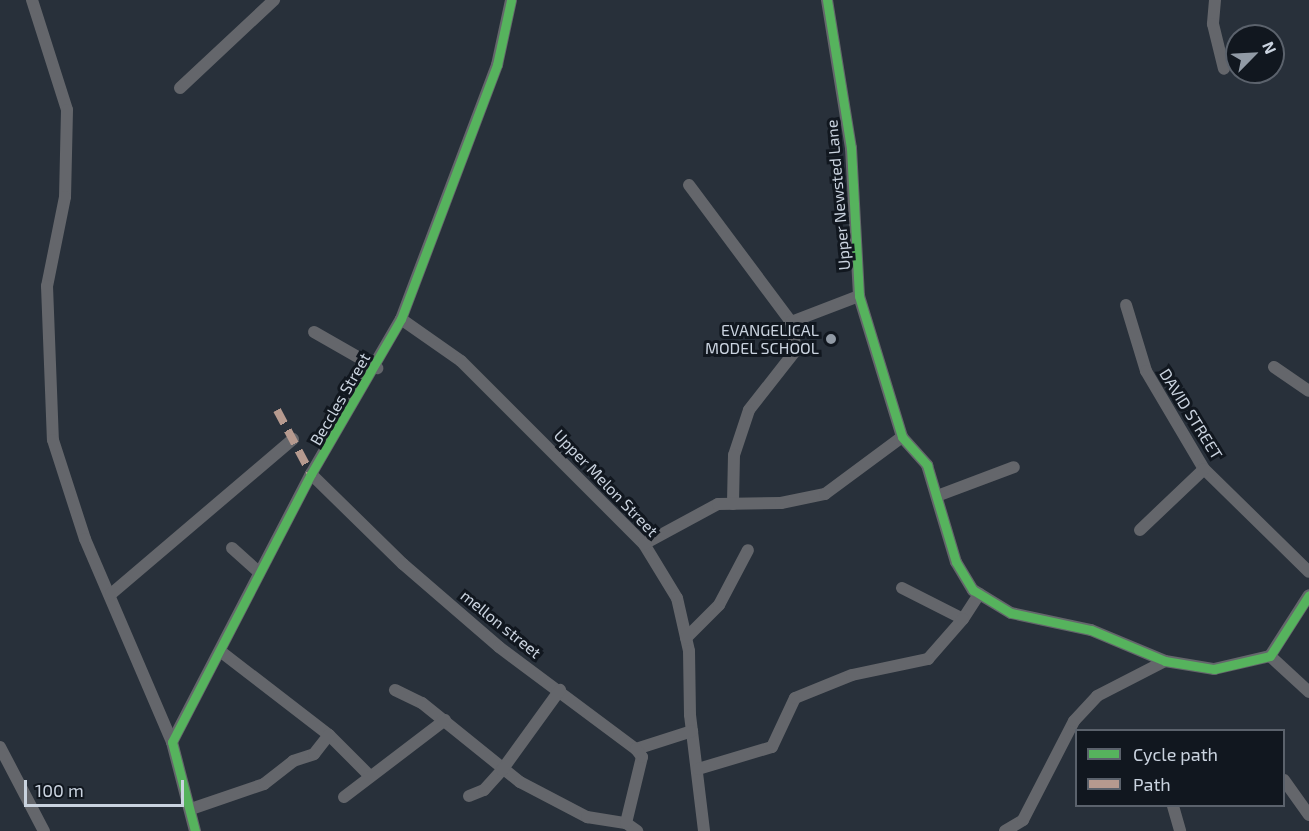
<!DOCTYPE html>
<style>
body{margin:0}
#map{position:relative;width:1309px;height:831px;overflow:hidden;background:#28303a;font-family:"Exo 2",sans-serif}
div>[style]{position:absolute}
[style*='--x']{left:calc(var(--x)*1px);top:calc(var(--y)*1px);width:calc(var(--w)*1px);rotate:calc(var(--a)*1deg)}
.minor>*{height:12px;margin:-6px;padding:0 6px;transform-origin:6px;border-radius:6px;background:#64666b}
.quiet>*{height:8px;margin-top:-4px;transform-origin:0;background:repeating-linear-gradient(90deg,#b69a8f 0 15px,transparent 0 23px)}
.cycleway>*{height:9px;margin:-4.5px;padding:0 4.5px;transform-origin:4.5px;border-radius:4.5px;background:#56b35d}
.dots>*{width:16px;height:16px;translate:-50% -50%;box-sizing:border-box;border:3px solid #11171f;border-radius:50%}
span{translate:-50% -50%;white-space:nowrap;text-align:center;line-height:1.15;-webkit-text-stroke:6px #11171f;paint-order:stroke}
.street-label{font-size:16px;color:#cad3df}
.poi-label{font-size:16px;color:#cad3df}
.right{translate:-100% -50%;text-align:right}
.legend{position:absolute;left:1075px;top:729px;width:210px;height:78px;box-sizing:border-box;background:#11171f;border:2px solid #5b626c;margin:0;padding:8px 10px;list-style:none;font-size:18px;color:#cad3df}
.legend li{display:flex;align-items:center;gap:12px;height:30px}
.legend b{width:30px;border:2px solid #5b626c}
.north{position:absolute;left:1225px;top:24px;width:60px;height:60px;box-sizing:border-box;background:#11171f;border:2px solid #5b626c;border-radius:50%;rotate:66deg;font-size:16px;font-weight:700;line-height:24px;text-align:center;color:#cad3df}
.north::after{content:'';display:block;margin:auto;width:21px;height:27px;background:#919aa5;clip-path:polygon(50% 0,100% 100%,50% 72%,0 100%)}
.scale{position:absolute;left:24px;top:780px;width:160px;height:27px;box-sizing:border-box;border:3px solid #cad3df;border-top:0;padding-left:8px;font-size:18px;line-height:21px;white-space:nowrap;color:#cad3df;-webkit-text-stroke:4px #11171f;paint-order:stroke}
</style>
<div id="map">
<div class="minor">
<i style="--x:32;--y:0;--w:115;--a:72.3"></i>
<i style="--x:67;--y:110;--w:87;--a:91.3"></i>
<i style="--x:65;--y:197;--w:91;--a:101.4"></i>
<i style="--x:47;--y:286;--w:154;--a:87.8"></i>
<i style="--x:53;--y:440;--w:104;--a:72.1"></i>
<i style="--x:85;--y:539;--w:221;--a:66.8"></i>
<i style="--x:827;--y:0;--w:150;--a:80.8"></i>
<i style="--x:851;--y:148;--w:148;--a:86.9"></i>
<i style="--x:859;--y:296;--w:147;--a:73"></i>
<i style="--x:902;--y:437;--w:38;--a:48"></i>
<i style="--x:927;--y:465;--w:101;--a:73.4"></i>
<i style="--x:956;--y:562;--w:33;--a:59"></i>
<i style="--x:973;--y:590;--w:44;--a:31.2"></i>
<i style="--x:1011;--y:613;--w:82;--a:12"></i>
<i style="--x:1091;--y:630;--w:80;--a:22.7"></i>
<i style="--x:1165;--y:661;--w:50;--a:9.3"></i>
<i style="--x:1214;--y:669;--w:57;--a:-13.1"></i>
<i style="--x:1270;--y:656;--w:72;--a:-57.4"></i>
<i style="--x:1215;--y:0;--w:24;--a:95"></i>
<i style="--x:1213;--y:24;--w:46;--a:76.3"></i>
<i style="--x:180;--y:88;--w:129;--a:-43.1"></i>
<i style="--x:689;--y:185;--w:171;--a:53.3"></i>
<i style="--x:791;--y:322;--w:28;--a:80"></i>
<i style="--x:796;--y:350;--w:76;--a:128.1"></i>
<i style="--x:749;--y:410;--w:47;--a:108.4"></i>
<i style="--x:734;--y:455;--w:49;--a:91.2"></i>
<i style="--x:1126;--y:305;--w:69;--a:73.1"></i>
<i style="--x:1146;--y:371;--w:114;--a:59.4"></i>
<i style="--x:1204;--y:469;--w:147;--a:44.4"></i>
<i style="--x:401;--y:319;--w:73;--a:35"></i>
<i style="--x:461;--y:361;--w:259;--a:45"></i>
<i style="--x:644;--y:544;--w:63;--a:58.6"></i>
<i style="--x:677;--y:598;--w:54;--a:77.2"></i>
<i style="--x:689;--y:651;--w:64;--a:89.1"></i>
<i style="--x:690;--y:715;--w:117;--a:83.1"></i>
<i style="--x:791;--y:322;--w:73;--a:-20.9"></i>
<i style="--x:314;--y:332;--w:73;--a:29.7"></i>
<i style="--x:1274;--y:367;--w:42;--a:34.4"></i>
<i style="--x:311;--y:474;--w:129;--a:44.4"></i>
<i style="--x:403;--y:564;--w:127;--a:40.8"></i>
<i style="--x:499;--y:647;--w:171;--a:36.7"></i>
<i style="--x:636;--y:749;--w:59;--a:-17.8"></i>
<i style="--x:937;--y:496;--w:82;--a:-20.6"></i>
<i style="--x:1140;--y:530;--w:88;--a:-43.6"></i>
<i style="--x:644;--y:544;--w:84;--a:-28.4"></i>
<i style="--x:718;--y:504;--w:63;--a:-0.9"></i>
<i style="--x:781;--y:503;--w:45;--a:-11.6"></i>
<i style="--x:825;--y:494;--w:96;--a:-36.5"></i>
<i style="--x:232;--y:548;--w:36;--a:42"></i>
<i style="--x:902;--y:588;--w:68;--a:26.9"></i>
<i style="--x:963;--y:619;--w:30;--a:-57"></i>
<i style="--x:111;--y:594;--w:239;--a:-40.4"></i>
<i style="--x:686;--y:638;--w:47;--a:-45"></i>
<i style="--x:719;--y:605;--w:62;--a:-62.2"></i>
<i style="--x:220;--y:651;--w:138;--a:37.6"></i>
<i style="--x:329;--y:735;--w:55;--a:45"></i>
<i style="--x:1270;--y:656;--w:53;--a:42.7"></i>
<i style="--x:395;--y:690;--w:30;--a:26"></i>
<i style="--x:422;--y:703;--w:126;--a:38.9"></i>
<i style="--x:520;--y:782;--w:76;--a:27.6"></i>
<i style="--x:587;--y:817;--w:39;--a:9"></i>
<i style="--x:626;--y:823;--w:14;--a:36"></i>
<i style="--x:0;--y:747;--w:95;--a:62.4"></i>
<i style="--x:698;--y:769;--w:77;--a:-16.6"></i>
<i style="--x:772;--y:747;--w:54;--a:-64.9"></i>
<i style="--x:795;--y:698;--w:61;--a:-22"></i>
<i style="--x:852;--y:675;--w:78;--a:-11.9"></i>
<i style="--x:928;--y:659;--w:53;--a:-48.8"></i>
<i style="--x:1284;--y:780;--w:43;--a:54.5"></i>
<i style="--x:469;--y:796;--w:16;--a:-22"></i>
<i style="--x:484;--y:790;--w:27;--a:-48"></i>
<i style="--x:502;--y:770;--w:99;--a:-54.1"></i>
<i style="--x:344;--y:797;--w:127;--a:-37.3"></i>
<i style="--x:1173;--y:806;--w:26;--a:74"></i>
<i style="--x:191;--y:809;--w:77;--a:-18.9"></i>
<i style="--x:264;--y:784;--w:37;--a:-38"></i>
<i style="--x:293;--y:761;--w:22;--a:-18"></i>
<i style="--x:314;--y:754;--w:24;--a:-52"></i>
<i style="--x:626;--y:823;--w:68;--a:-76.4"></i>
<i style="--x:642;--y:757;--w:10;--a:-127"></i>
<i style="--x:195;--y:831;--w:92;--a:-104.5"></i>
<i style="--x:172;--y:742;--w:302;--a:-62.6"></i>
<i style="--x:311;--y:474;--w:179;--a:-59.9"></i>
<i style="--x:401;--y:319;--w:272;--a:-69.3"></i>
<i style="--x:497;--y:65;--w:66;--a:-77.8"></i>
<i style="--x:1005;--y:831;--w:21;--a:-31"></i>
<i style="--x:1023;--y:820;--w:111;--a:-62.7"></i>
<i style="--x:1074;--y:721;--w:34;--a:-47"></i>
<i style="--x:1097;--y:696;--w:76;--a:-27.2"></i>
</div>
<div class="quiet">
<i style="--x:277;--y:410;--w:72;--a:62"></i>
</div>
<div class="cycleway">
<i style="--x:827;--y:0;--w:150;--a:80.8"></i>
<i style="--x:851;--y:148;--w:148;--a:86.9"></i>
<i style="--x:859;--y:296;--w:147;--a:73"></i>
<i style="--x:902;--y:437;--w:38;--a:48"></i>
<i style="--x:927;--y:465;--w:101;--a:73.4"></i>
<i style="--x:956;--y:562;--w:33;--a:59"></i>
<i style="--x:973;--y:590;--w:44;--a:31.2"></i>
<i style="--x:1011;--y:613;--w:82;--a:12"></i>
<i style="--x:1091;--y:630;--w:80;--a:22.7"></i>
<i style="--x:1165;--y:661;--w:50;--a:9.3"></i>
<i style="--x:1214;--y:669;--w:57;--a:-13.1"></i>
<i style="--x:1270;--y:656;--w:72;--a:-57.4"></i>
<i style="--x:195;--y:831;--w:92;--a:-104.5"></i>
<i style="--x:172;--y:742;--w:302;--a:-62.6"></i>
<i style="--x:311;--y:474;--w:179;--a:-59.9"></i>
<i style="--x:401;--y:319;--w:272;--a:-69.3"></i>
<i style="--x:497;--y:65;--w:66;--a:-77.8"></i>
</div>
<div class="dots">
<i style="left:831px;top:339px;background:#919aa5"></i>
</div>
<div class="street-label">
<span style="left:838px;top:195px;rotate:-95deg">Upper Newsted Lane</span>
<span style="left:340px;top:399px;rotate:-60deg">Beccles Street</span>
<span style="left:1191px;top:414px;rotate:58deg">DAVID STREET</span>
<span style="left:606px;top:483px;rotate:46deg">Upper Melon Street</span>
<span style="left:501px;top:624px;rotate:39deg">mellon street</span>
</div>
<div class="poi-label">
<span class="right" style="left:819px;top:339px">EVANGELICAL<br>MODEL SCHOOL</span>
</div>
<ul class="legend">
<li><b style="height:8px;background:#56b35d"></b>Cycle path</li>
<li><b style="height:8px;background:#b69a8f"></b>Path</li>
</ul>
<div class="north">N</div>
<div class="scale">100 m</div>
</div>
